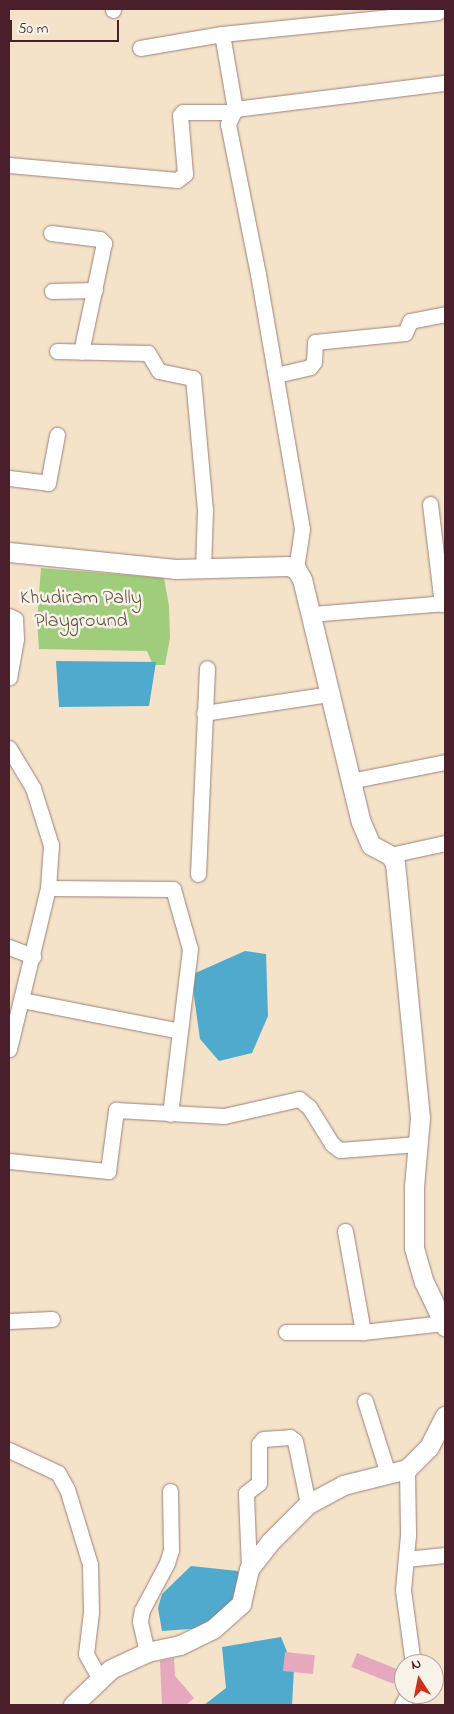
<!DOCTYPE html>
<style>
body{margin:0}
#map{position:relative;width:454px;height:1714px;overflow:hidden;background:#f4e2c9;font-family:"Indie Flower",sans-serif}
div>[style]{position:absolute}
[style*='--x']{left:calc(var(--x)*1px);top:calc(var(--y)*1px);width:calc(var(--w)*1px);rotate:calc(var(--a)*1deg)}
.green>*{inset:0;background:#9fcd7b}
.water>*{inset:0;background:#4faacd}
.building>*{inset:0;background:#e5a8be;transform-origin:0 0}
.roads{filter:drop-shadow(0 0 1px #9f807a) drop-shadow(0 0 1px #9f807a)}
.minor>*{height:15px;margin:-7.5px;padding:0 7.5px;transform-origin:7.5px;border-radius:7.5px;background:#fff}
.tertiary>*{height:19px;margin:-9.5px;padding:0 9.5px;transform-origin:9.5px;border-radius:9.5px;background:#fff}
span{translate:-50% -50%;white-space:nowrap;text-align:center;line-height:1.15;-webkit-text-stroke:5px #f7f3e8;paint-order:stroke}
.park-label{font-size:20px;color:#645343}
.frame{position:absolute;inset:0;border:10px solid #4a1f2b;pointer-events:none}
.north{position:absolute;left:394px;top:1654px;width:50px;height:50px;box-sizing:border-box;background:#f7f3e8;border:1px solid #b29e9c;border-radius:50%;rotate:349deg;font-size:14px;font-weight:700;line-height:20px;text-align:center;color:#4a1f2b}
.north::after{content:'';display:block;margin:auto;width:18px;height:22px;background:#c8321e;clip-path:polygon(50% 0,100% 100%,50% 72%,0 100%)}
.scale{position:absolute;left:10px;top:20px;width:109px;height:22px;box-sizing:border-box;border:2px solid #4a1f2b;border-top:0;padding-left:6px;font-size:15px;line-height:18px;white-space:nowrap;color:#4a1f2b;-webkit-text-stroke:4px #f7f3e8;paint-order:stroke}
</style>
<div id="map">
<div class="green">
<i style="clip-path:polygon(41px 568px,164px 578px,169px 606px,170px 638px,165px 665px,153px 665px,147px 651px,39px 649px,37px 620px)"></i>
</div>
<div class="water">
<i style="clip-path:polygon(56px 661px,156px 662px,149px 706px,59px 707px)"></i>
<i style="clip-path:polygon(245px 951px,266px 954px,268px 1016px,252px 1053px,219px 1061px,200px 1039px,191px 975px)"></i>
<i style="clip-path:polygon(191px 1566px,238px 1571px,240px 1588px,232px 1608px,204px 1628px,162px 1631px,158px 1608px,162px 1594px)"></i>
<i style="clip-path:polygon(281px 1637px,294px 1669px,292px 1705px,204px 1705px,226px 1688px,222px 1647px)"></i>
</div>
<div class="building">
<i style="left:285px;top:1652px;width:30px;height:19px;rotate:6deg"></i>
<i style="left:357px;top:1653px;width:45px;height:15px;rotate:22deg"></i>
<i style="clip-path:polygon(174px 1658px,175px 1676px,194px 1698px,186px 1705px,162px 1705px,160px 1661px)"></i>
</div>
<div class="roads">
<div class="minor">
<i style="--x:113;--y:9;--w:1;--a:90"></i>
<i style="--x:222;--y:34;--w:76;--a:80.2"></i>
<i style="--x:235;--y:109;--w:17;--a:115"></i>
<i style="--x:228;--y:124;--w:153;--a:78.7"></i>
<i style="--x:258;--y:274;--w:259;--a:80.2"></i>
<i style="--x:302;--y:529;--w:40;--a:98.5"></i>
<i style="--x:140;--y:48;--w:83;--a:-9.7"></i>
<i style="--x:222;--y:34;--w:216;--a:-5.8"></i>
<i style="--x:437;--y:12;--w:6;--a:-31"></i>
<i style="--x:235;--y:109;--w:212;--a:-7.1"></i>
<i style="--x:9;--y:165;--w:169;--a:5.1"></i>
<i style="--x:177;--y:180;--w:10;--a:-37"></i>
<i style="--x:185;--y:174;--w:59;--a:-94.8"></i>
<i style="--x:180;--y:115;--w:4;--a:-45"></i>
<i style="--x:183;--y:112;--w:51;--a:0"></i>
<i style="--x:51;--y:233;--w:49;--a:7"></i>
<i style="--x:100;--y:239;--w:6;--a:45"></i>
<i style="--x:104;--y:243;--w:111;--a:101.9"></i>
<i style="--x:52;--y:291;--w:43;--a:-1.3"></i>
<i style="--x:57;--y:351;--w:91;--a:1.3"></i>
<i style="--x:148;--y:353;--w:21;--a:59"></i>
<i style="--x:159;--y:371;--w:35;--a:12"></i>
<i style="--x:193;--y:378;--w:132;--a:84.8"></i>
<i style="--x:205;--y:509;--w:59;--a:91.9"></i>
<i style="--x:276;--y:375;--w:35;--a:-13"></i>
<i style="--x:310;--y:367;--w:6;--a:-51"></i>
<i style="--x:314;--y:362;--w:20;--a:-87"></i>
<i style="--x:315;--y:342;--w:90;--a:-5.7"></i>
<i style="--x:405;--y:333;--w:13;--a:-67"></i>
<i style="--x:410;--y:321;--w:36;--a:-11"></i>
<i style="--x:9;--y:478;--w:39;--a:7"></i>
<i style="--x:48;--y:483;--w:49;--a:-79.4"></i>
<i style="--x:430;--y:504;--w:101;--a:83.2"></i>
<i style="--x:311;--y:614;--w:134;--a:-4.7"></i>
<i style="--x:9;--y:616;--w:7;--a:27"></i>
<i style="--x:15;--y:619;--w:20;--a:87"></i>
<i style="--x:16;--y:639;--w:39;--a:100"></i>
<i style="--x:204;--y:713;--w:127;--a:-8.6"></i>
<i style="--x:9;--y:748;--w:47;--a:59"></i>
<i style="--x:33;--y:788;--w:60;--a:72.5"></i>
<i style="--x:51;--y:845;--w:43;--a:94"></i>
<i style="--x:48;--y:888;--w:166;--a:103.6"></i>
<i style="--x:350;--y:781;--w:97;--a:-11.3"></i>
<i style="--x:390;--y:855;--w:56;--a:-12.3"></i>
<i style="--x:198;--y:874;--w:206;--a:-87.5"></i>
<i style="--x:48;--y:888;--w:125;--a:0.5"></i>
<i style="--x:173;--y:889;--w:62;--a:74.2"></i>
<i style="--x:190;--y:949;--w:166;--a:96.9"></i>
<i style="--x:9;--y:947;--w:26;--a:21"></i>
<i style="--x:22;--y:1000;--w:161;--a:11.1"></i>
<i style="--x:9;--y:1161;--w:100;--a:5.8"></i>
<i style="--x:108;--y:1171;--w:62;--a:-82.5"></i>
<i style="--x:116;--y:1110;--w:108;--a:3.2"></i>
<i style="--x:224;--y:1116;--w:77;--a:-12.8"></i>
<i style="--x:299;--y:1099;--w:13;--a:39"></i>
<i style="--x:309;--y:1107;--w:44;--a:58.1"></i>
<i style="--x:332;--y:1144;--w:10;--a:37"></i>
<i style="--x:340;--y:1150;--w:78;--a:-4.4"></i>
<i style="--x:345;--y:1231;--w:103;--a:79.9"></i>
<i style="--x:9;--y:1321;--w:43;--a:-2.7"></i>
<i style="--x:286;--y:1332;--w:77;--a:0"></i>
<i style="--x:363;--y:1332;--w:81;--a:-6.4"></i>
<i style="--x:365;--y:1401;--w:77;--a:72.5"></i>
<i style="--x:9;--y:1450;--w:54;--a:25.1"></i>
<i style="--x:58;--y:1473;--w:18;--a:61"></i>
<i style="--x:67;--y:1489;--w:78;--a:73"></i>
<i style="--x:90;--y:1564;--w:48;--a:88.8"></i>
<i style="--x:91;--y:1612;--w:42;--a:96.8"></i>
<i style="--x:86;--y:1654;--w:31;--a:61"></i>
<i style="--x:407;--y:1469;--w:66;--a:89.1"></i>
<i style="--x:408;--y:1535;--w:55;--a:95.2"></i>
<i style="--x:403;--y:1590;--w:75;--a:82.3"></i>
<i style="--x:406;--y:1559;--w:39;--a:-6"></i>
<i style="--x:249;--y:1569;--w:76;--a:-92.3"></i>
<i style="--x:246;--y:1493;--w:16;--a:-38"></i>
<i style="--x:259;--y:1483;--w:39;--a:-90"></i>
<i style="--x:259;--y:1444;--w:6;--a:-51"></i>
<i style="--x:263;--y:1439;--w:27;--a:-4"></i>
<i style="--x:290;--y:1437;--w:6;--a:39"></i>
<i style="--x:295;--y:1441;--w:64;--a:78.3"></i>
<i style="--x:147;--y:1652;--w:32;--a:-103"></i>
<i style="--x:140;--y:1621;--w:11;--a:-80"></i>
<i style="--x:142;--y:1610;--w:53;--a:-62"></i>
<i style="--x:167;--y:1563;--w:14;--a:-73"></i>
<i style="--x:171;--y:1550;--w:59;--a:-91"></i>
<i style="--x:402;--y:1705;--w:13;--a:-61"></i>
</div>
<div class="tertiary">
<i style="--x:9;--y:552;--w:167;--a:5.8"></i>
<i style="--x:175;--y:569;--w:113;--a:-1.5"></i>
<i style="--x:288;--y:566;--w:9;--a:21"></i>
<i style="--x:296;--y:569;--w:12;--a:59"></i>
<i style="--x:302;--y:579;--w:250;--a:76.4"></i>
<i style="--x:361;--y:822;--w:25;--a:67"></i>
<i style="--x:371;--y:845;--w:21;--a:28"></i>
<i style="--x:390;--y:855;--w:9;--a:58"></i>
<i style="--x:395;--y:863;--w:256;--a:84.4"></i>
<i style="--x:420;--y:1118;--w:68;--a:95"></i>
<i style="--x:414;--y:1186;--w:62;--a:90"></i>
<i style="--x:414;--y:1248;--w:35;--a:74"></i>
<i style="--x:424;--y:1282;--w:49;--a:64.5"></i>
<i style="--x:73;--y:1705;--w:52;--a:-43.5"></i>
<i style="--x:111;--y:1669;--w:40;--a:-25"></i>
<i style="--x:147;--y:1652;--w:34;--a:-12"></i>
<i style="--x:180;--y:1645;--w:37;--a:-26"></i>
<i style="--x:213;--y:1629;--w:38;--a:-42"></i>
<i style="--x:241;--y:1604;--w:36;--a:-77"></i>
<i style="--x:249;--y:1569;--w:36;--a:-52"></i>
<i style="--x:271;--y:1541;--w:52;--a:-45"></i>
<i style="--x:308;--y:1504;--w:40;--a:-28"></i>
<i style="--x:343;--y:1485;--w:66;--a:-14"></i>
<i style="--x:407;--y:1469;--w:31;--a:-45"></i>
<i style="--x:429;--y:1447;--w:35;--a:-63"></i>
</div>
</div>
<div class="park-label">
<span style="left:81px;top:610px">Khudiram Pally<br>Playground</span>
</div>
<div class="frame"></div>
<div class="north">N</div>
<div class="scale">50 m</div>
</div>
